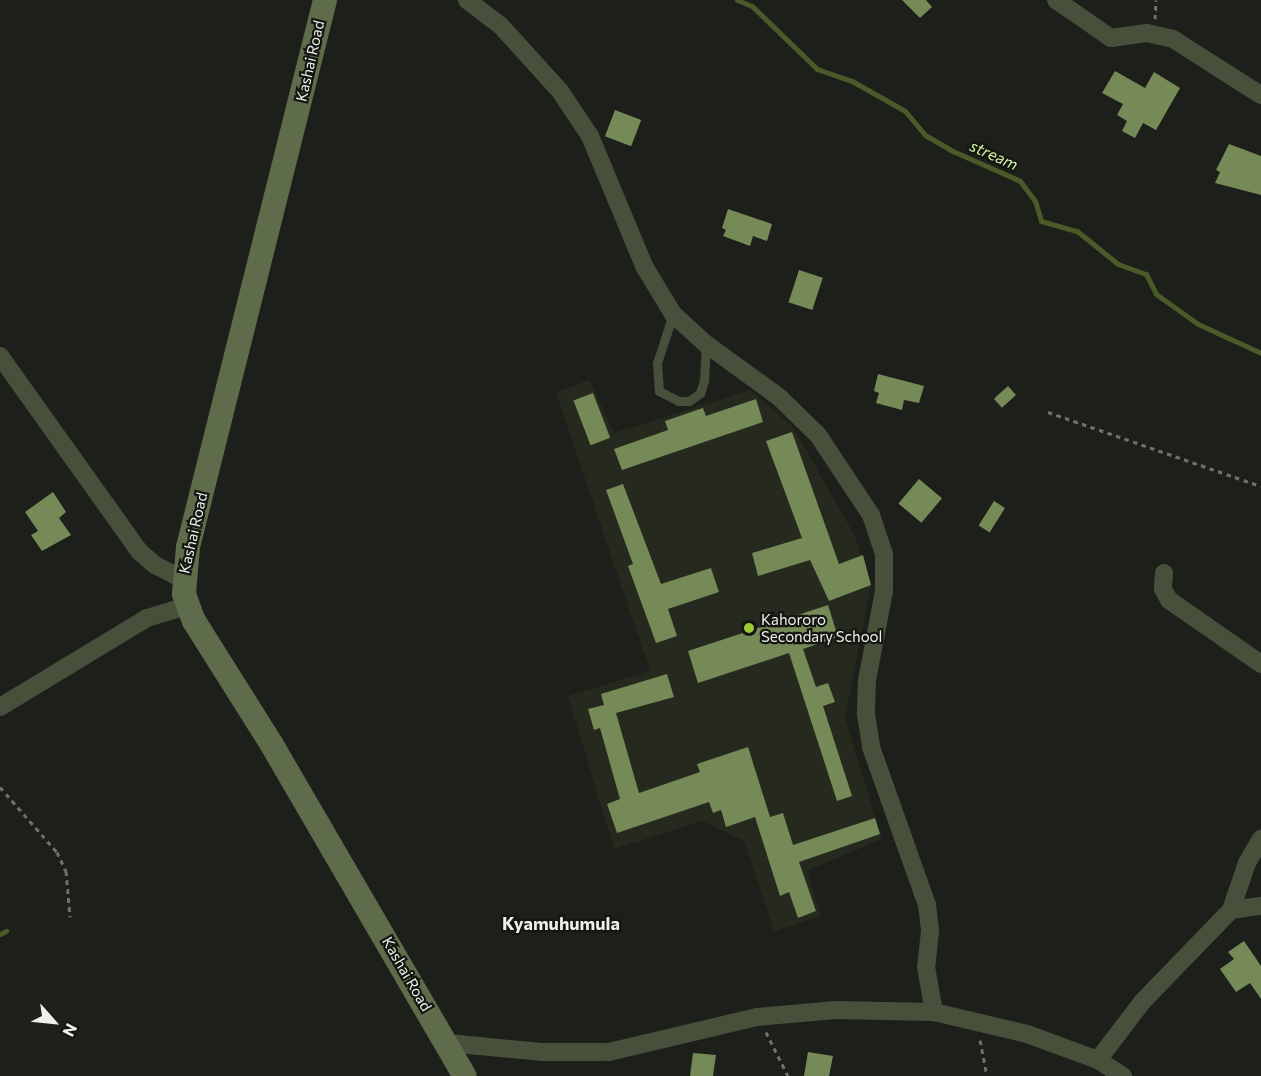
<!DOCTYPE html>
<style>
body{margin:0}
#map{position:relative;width:1261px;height:1076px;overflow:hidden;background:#1d201a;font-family:Commissioner,sans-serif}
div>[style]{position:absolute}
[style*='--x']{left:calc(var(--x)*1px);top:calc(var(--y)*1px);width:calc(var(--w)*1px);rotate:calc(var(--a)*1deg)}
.built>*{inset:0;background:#25291e}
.stream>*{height:5px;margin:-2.5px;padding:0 2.5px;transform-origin:2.5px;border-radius:2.5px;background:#495b29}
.building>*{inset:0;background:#758a56;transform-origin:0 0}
.path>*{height:3px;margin-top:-1.5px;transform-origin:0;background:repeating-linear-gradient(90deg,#6d706b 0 4.5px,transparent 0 9px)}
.lane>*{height:9px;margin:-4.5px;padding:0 4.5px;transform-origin:4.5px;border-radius:4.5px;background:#48503c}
.street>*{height:18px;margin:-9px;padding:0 9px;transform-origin:9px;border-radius:9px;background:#48503c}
.secondary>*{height:24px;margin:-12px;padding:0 12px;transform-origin:12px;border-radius:12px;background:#5f6c4b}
.dots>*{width:16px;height:16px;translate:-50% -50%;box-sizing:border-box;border:3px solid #141611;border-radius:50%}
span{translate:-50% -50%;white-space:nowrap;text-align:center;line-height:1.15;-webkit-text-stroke:4.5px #141611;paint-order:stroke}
.street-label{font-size:15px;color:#eef0ec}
.poi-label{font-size:15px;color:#eef0ec}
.left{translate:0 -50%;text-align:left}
.water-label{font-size:16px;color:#d0f0a1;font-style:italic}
.quarter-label{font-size:18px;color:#eef0ec;font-weight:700}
.north{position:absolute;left:24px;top:992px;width:60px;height:60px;-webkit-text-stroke:4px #141611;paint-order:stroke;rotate:117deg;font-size:16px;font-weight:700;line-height:24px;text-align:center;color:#eef0ec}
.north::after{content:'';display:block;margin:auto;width:21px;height:27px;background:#eef0ec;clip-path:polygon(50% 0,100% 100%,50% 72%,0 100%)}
</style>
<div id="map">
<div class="built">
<i style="clip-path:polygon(589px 380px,614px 433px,750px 390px,793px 427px,855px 536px,871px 585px,845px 718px,882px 839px,807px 871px,821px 916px,774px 931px,744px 841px,702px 821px,614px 849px,568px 696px,650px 671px,556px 392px)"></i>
</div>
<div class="stream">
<i style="--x:737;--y:0;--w:16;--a:22"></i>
<i style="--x:752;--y:6;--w:91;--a:44.1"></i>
<i style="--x:817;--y:69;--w:37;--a:19"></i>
<i style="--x:852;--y:81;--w:61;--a:29.5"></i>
<i style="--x:905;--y:111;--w:31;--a:50"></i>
<i style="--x:925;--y:135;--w:34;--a:30"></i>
<i style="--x:955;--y:152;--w:71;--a:24"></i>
<i style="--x:1020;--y:181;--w:25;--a:53"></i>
<i style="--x:1035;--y:201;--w:21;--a:73"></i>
<i style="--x:1041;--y:221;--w:37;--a:16"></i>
<i style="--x:1077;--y:231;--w:53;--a:38.8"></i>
<i style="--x:1118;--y:264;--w:30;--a:20"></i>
<i style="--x:1146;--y:274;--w:22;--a:63"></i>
<i style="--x:1156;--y:294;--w:52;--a:35.5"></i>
<i style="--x:1198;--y:324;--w:69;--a:24.7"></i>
<i style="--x:0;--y:934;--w:7;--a:-27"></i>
</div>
<div class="building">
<i style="clip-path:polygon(902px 0,926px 0,932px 7px,920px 18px)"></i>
<i style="clip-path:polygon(1115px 71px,1145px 88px,1154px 72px,1180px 88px,1156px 130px,1143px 123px,1135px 138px,1122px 131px,1127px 121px,1117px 115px,1123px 104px,1102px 93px)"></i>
<i style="left:615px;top:110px;width:28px;height:28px;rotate:21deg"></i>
<i style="clip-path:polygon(1229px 144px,1261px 156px,1261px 195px,1215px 183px,1220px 172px,1216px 170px)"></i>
<i style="clip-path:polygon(728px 209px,772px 224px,767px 241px,753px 236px,750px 246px,723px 236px,726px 230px,722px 228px)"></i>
<i style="left:799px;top:270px;width:25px;height:34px;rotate:18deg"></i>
<i style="clip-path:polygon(878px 374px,924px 386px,919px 403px,904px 400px,902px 410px,876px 403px,879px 393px,874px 391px)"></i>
<i style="left:1008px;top:386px;width:12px;height:19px;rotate:48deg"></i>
<i style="left:593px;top:393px;width:48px;height:21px;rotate:69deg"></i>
<i style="clip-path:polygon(756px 399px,763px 422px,622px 470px,614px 449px,668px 430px,665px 421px,703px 408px,706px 416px)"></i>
<i style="clip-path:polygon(792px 432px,839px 564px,863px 555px,871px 585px,829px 601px,810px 560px,758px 576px,752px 553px,802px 538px,766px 441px)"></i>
<i style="left:919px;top:479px;width:30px;height:32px;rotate:40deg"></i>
<i style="clip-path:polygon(623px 484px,661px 584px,711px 568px,719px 592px,668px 609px,677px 636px,656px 643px,628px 566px,633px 564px,606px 490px)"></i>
<i style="clip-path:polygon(53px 492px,66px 512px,59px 518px,71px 535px,42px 551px,31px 535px,38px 531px,25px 512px)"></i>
<i style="left:994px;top:501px;width:13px;height:29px;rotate:32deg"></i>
<i style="clip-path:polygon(828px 605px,838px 637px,803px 649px,816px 687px,828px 683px,835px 702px,823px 706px,852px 796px,837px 801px,789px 653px,698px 683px,688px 651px)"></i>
<i style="clip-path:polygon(667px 674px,674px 697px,616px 713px,639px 793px,700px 772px,697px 764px,748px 747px,770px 817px,783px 813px,793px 845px,875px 818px,880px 834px,799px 862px,816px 911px,798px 918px,789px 892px,780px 896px,755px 817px,726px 827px,721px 810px,713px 813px,709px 802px,617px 833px,607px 804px,620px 799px,600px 728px,594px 730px,588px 709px,604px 705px,601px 694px)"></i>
<i style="clip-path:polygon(1244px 941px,1261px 966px,1261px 999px,1250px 983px,1236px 992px,1220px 969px,1234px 959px,1228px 952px)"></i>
<i style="clip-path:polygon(808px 1052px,833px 1056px,829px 1076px,804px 1076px)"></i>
<i style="clip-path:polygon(693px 1053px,716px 1055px,713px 1076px,690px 1076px)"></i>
</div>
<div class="path">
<i style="--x:1155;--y:19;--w:19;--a:-87"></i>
<i style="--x:1048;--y:412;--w:225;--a:19.2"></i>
<i style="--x:0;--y:787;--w:86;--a:48.8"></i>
<i style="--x:57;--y:852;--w:21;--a:65"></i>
<i style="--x:66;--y:871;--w:46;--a:85"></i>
<i style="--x:766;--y:1032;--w:49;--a:63.4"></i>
<i style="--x:980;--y:1040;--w:37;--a:79"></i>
</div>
<div class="lane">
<i style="--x:673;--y:314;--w:52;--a:108.1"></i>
<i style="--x:657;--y:363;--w:28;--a:86"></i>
<i style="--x:659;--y:391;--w:22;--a:27"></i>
<i style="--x:679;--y:401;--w:10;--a:0"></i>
<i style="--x:689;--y:401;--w:14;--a:-36"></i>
<i style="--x:700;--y:393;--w:13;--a:-72"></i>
<i style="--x:704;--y:381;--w:37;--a:-87"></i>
</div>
<div class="street">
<i style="--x:467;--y:0;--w:43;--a:37.4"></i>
<i style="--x:501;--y:26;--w:88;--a:47.8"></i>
<i style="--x:560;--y:91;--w:54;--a:56.3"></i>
<i style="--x:590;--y:136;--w:141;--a:67.4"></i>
<i style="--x:644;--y:266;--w:56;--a:58.9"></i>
<i style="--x:673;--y:314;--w:45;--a:42.3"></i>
<i style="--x:706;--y:344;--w:90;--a:36"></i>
<i style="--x:779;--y:397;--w:54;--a:44.3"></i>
<i style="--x:818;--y:435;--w:96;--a:56.5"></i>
<i style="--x:871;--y:515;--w:41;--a:71.6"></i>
<i style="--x:884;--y:554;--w:37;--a:90"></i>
<i style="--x:884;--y:591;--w:91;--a:100.8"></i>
<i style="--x:867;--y:680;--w:34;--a:92"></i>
<i style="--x:866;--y:714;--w:33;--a:81"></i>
<i style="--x:871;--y:747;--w:168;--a:70.5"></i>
<i style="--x:927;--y:905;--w:26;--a:83"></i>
<i style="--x:930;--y:931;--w:36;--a:96"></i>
<i style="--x:926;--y:967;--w:46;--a:79.9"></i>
<i style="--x:1056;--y:0;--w:67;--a:34.6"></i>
<i style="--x:1111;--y:38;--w:36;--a:-8"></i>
<i style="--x:1147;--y:33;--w:27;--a:13"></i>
<i style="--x:1173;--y:39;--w:104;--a:32.5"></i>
<i style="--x:0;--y:356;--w:241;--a:54.5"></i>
<i style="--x:140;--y:552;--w:20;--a:41"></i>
<i style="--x:155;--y:565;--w:30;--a:27"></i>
<i style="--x:1164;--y:573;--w:16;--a:94"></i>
<i style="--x:1163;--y:589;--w:13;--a:61"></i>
<i style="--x:1169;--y:600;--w:112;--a:34.8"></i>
<i style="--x:0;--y:707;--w:172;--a:-31.2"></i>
<i style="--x:147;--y:618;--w:42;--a:-16.7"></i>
<i style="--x:1231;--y:910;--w:30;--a:-8"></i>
<i style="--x:448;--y:1043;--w:93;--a:5.5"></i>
<i style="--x:541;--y:1052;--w:68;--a:0"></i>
<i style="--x:609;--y:1052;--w:152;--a:-13.3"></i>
<i style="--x:757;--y:1017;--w:79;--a:-5.1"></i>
<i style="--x:836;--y:1010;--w:98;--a:1.2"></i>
<i style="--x:934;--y:1012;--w:96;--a:13.3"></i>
<i style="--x:1027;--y:1034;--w:76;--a:20.1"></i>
<i style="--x:1098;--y:1060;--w:30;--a:33"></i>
<i style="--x:1098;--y:1060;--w:73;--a:-52.8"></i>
<i style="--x:1142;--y:1002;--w:128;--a:-45.9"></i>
<i style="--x:1231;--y:910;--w:50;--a:-71.2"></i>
<i style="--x:1247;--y:863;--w:28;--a:-60"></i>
</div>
<div class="secondary">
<i style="--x:325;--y:0;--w:564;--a:104.06"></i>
<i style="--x:188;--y:547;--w:47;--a:94.9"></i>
<i style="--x:184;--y:594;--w:29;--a:70"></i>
<i style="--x:194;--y:621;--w:146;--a:57.8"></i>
<i style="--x:272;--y:745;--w:383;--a:59.8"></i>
</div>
<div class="dots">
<i style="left:749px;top:628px;background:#9bcb33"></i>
</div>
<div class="street-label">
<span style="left:310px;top:61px;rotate:-77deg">Kashai Road</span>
<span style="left:193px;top:533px;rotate:-77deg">Kashai Road</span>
<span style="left:407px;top:974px;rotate:60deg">Kashai Road</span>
</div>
<div class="poi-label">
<span class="left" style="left:761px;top:628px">Kahororo<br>Secondary School</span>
</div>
<div class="water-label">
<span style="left:994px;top:155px;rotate:24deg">stream</span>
</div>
<div class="quarter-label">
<span style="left:561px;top:923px">Kyamuhumula</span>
</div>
<div class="north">N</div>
</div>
